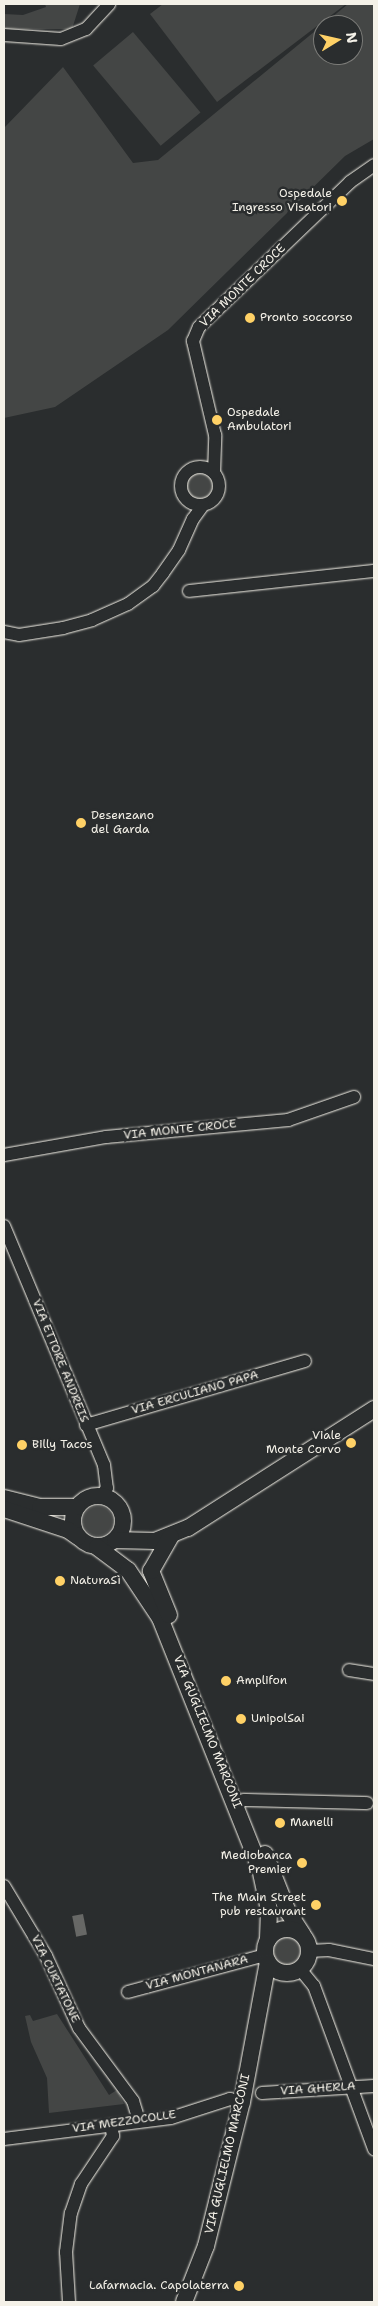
<!DOCTYPE html>
<meta charset="utf-8">
<style>
body{margin:0}
#map{position:relative;width:378px;height:2306px;overflow:hidden;background:#2a2d2e;font-family:"Shantell Sans",sans-serif}
div>[style]{position:absolute}
[style*='--x']{left:calc(var(--x)*1px);top:calc(var(--y)*1px);width:calc(var(--w)*1px);rotate:calc(var(--a)*1deg)}
.green>*{inset:0;background:#444645;transform-origin:0 0}
.round{border-radius:50%}
.water>*{inset:0;background:#676866;transform-origin:0 0}
.roads{filter:drop-shadow(0 0 1px #f4f1e8) drop-shadow(0 0 1px #f4f1e8)}
.minor>*{height:12px;margin:-6px;padding:0 6px;transform-origin:6px;border-radius:6px;background:#2a2d2e}
.minor>.ring{margin:-6px;padding:0;box-sizing:content-box;background:none;border:12px solid #2a2d2e;border-radius:50%}
.major>*{height:16px;margin:-8px;padding:0 8px;transform-origin:8px;border-radius:8px;background:#2a2d2e}
.major>.ring{margin:-8px;padding:0;box-sizing:content-box;background:none;border:16px solid #2a2d2e;border-radius:50%}
.dots>*{width:14px;height:14px;translate:-50% -50%;box-sizing:border-box;border:2px solid #2a2d2e;border-radius:50%}
span{translate:-50% -50%;white-space:nowrap;text-align:center;line-height:1.15;-webkit-text-stroke:5px #2a2d2e;paint-order:stroke}
.poi-label{font-size:12px;color:#f4f1e8}
.right{translate:-100% -50%;text-align:right}
.left{translate:0 -50%;text-align:left}
.street-label{font-size:12px;color:#f4f1e8}
.frame{position:absolute;inset:0;border:5px solid #f4f1e8;pointer-events:none}
.north{position:absolute;left:313px;top:15px;width:50px;height:50px;box-sizing:border-box;background:#2a2d2e;border:1px solid #7b7b78;border-radius:50%;rotate:81deg;font-size:14px;font-weight:700;line-height:20px;text-align:center;color:#f4f1e8}
.north::after{content:'';display:block;margin:auto;width:18px;height:22px;background:#ffd166;clip-path:polygon(50% 0,100% 100%,50% 72%,0 100%)}
</style>
<div id="map">
<div class="green">
<i style="clip-path:polygon(45px 4px,80px 4px,72px 29px,4px 29px,4px 14px,23px 15px,46px 7px)"></i>
<i style="clip-path:polygon(163px 4px,346px 4px,217px 102px,150px 14px)"></i>
<i style="clip-path:polygon(evenodd,348px 4px,374px 4px,374px 139px,345px 156px,168px 330px,55px 407px,4px 418px,4px 128px,63px 67px,133px 163px,158px 160px,348px 4px,323px 25px,353px 25px,353px 55px,323px 55px,323px 25px)"></i>
<i style="left:133px;top:32px;width:105px;height:52px;rotate:50deg"></i>
<i class="round" style="left:186px;top:472px;width:28px;height:28px"></i>
<i class="round" style="left:83px;top:1506px;width:30px;height:30px"></i>
<i style="clip-path:polygon(286px 1935px,300px 1941px,303px 1951px,296px 1964px,287px 1968px,277px 1964px,270px 1951px,277px 1938px)"></i>
<i style="clip-path:polygon(57px 2014px,109px 2095px,117px 2090px,124px 2104px,49px 2113px,47px 2078px,31px 2042px,25px 2016px,30px 2015px,33px 2021px)"></i>
</div>
<div class="water">
<i style="left:83px;top:1914px;width:21px;height:11px;rotate:79deg"></i>
</div>
<div class="roads">
<div class="minor">
<i style="--x:4;--y:35;--w:57;--a:4"></i>
<i style="--x:61;--y:39;--w:27;--a:-22"></i>
<i style="--x:86;--y:29;--w:34;--a:-47"></i>
<i class="ring" style="left:181px;top:467px;width:26px;height:26px"></i>
<i style="--x:214;--y:473;--w:38;--a:-88"></i>
<i style="--x:215;--y:435;--w:97;--a:-103.2"></i>
<i style="--x:193;--y:341;--w:15;--a:-67"></i>
<i style="--x:199;--y:327;--w:209;--a:-43.8"></i>
<i style="--x:350;--y:182;--w:29;--a:-35"></i>
<i style="--x:189;--y:591;--w:186;--a:-6.2"></i>
<i style="--x:4;--y:632;--w:15;--a:11"></i>
<i style="--x:19;--y:635;--w:45;--a:-9"></i>
<i style="--x:63;--y:628;--w:30;--a:-15"></i>
<i style="--x:92;--y:620;--w:39;--a:-24"></i>
<i style="--x:128;--y:604;--w:31;--a:-36"></i>
<i style="--x:153;--y:586;--w:16;--a:-52"></i>
<i style="--x:163;--y:573;--w:28;--a:-55"></i>
<i style="--x:179;--y:550;--w:34;--a:-66"></i>
<i style="--x:193;--y:519;--w:17;--a:-54"></i>
<i style="--x:4;--y:1155;--w:104;--a:-10"></i>
<i style="--x:106;--y:1137;--w:183;--a:-5.3"></i>
<i style="--x:288;--y:1120;--w:70;--a:-19.2"></i>
<i style="--x:4;--y:1226;--w:259;--a:67.3"></i>
<i style="--x:104;--y:1465;--w:23;--a:83"></i>
<i style="--x:107;--y:1488;--w:10;--a:127"></i>
<i style="--x:86;--y:1425;--w:228;--a:-16.3"></i>
<i style="--x:349;--y:1670;--w:25;--a:9"></i>
<i style="--x:243;--y:1800;--w:124;--a:1.4"></i>
<i style="--x:4;--y:1886;--w:82;--a:59"></i>
<i style="--x:46;--y:1956;--w:79;--a:65.4"></i>
<i style="--x:79;--y:2028;--w:91;--a:53.5"></i>
<i style="--x:133;--y:2101;--w:21;--a:73"></i>
<i style="--x:309;--y:1951;--w:20;--a:-3"></i>
<i style="--x:329;--y:1950;--w:46;--a:11.3"></i>
<i style="--x:300;--y:1969;--w:22;--a:51"></i>
<i style="--x:314;--y:1986;--w:174;--a:69.8"></i>
<i style="--x:128;--y:1992;--w:142;--a:-15.1"></i>
<i style="--x:262;--y:2093;--w:112;--a:-3.6"></i>
<i style="--x:4;--y:2139;--w:168;--a:-7.2"></i>
<i style="--x:171;--y:2118;--w:62;--a:-17.9"></i>
<i style="--x:230;--y:2099;--w:12;--a:14"></i>
<i style="--x:69;--y:2302;--w:50;--a:-93.4"></i>
<i style="--x:66;--y:2252;--w:39;--a:-83"></i>
<i style="--x:71;--y:2213;--w:31;--a:-71"></i>
<i style="--x:81;--y:2184;--w:58;--a:-56.3"></i>
<i style="--x:113;--y:2136;--w:11;--a:-100"></i>
</div>
<div class="major">
<i class="ring" style="left:73px;top:1496px;width:34px;height:34px"></i>
<i style="--x:4;--y:1498;--w:37;--a:14"></i>
<i style="--x:40;--y:1507;--w:37;--a:0"></i>
<i style="--x:4;--y:1509;--w:67;--a:18.2"></i>
<i style="--x:68;--y:1530;--w:12;--a:35"></i>
<i style="--x:115;--y:1540;--w:40;--a:1.4"></i>
<i style="--x:155;--y:1541;--w:35;--a:-22"></i>
<i style="--x:188;--y:1528;--w:221;--a:-32.6"></i>
<i style="--x:97;--y:1547;--w:39;--a:37"></i>
<i style="--x:128;--y:1570;--w:58;--a:56.3"></i>
<i style="--x:160;--y:1618;--w:269;--a:68.2"></i>
<i style="--x:260;--y:1868;--w:43;--a:77.9"></i>
<i style="--x:269;--y:1910;--w:30;--a:92"></i>
<i style="--x:169;--y:1615;--w:48;--a:-112.2"></i>
<i style="--x:151;--y:1571;--w:40;--a:-60.3"></i>
<i style="--x:265;--y:1854;--w:62;--a:68.4"></i>
<i style="--x:288;--y:1912;--w:27;--a:57"></i>
<i class="ring" style="left:265px;top:1929px;width:28px;height:28px"></i>
<i style="--x:184;--y:2302;--w:60;--a:-68.6"></i>
<i style="--x:206;--y:2246;--w:148;--a:-76"></i>
<i style="--x:242;--y:2102;--w:142;--a:-79.5"></i>
</div>
</div>
<div class="dots">
<i style="left:342px;top:201px;background:#ffd166"></i>
<i style="left:250px;top:318px;background:#ffd166"></i>
<i style="left:217px;top:420px;background:#ffd166"></i>
<i style="left:81px;top:823px;background:#ffd166"></i>
<i style="left:351px;top:1443px;background:#ffd166"></i>
<i style="left:22px;top:1445px;background:#ffd166"></i>
<i style="left:60px;top:1581px;background:#ffd166"></i>
<i style="left:226px;top:1681px;background:#ffd166"></i>
<i style="left:241px;top:1719px;background:#ffd166"></i>
<i style="left:280px;top:1823px;background:#ffd166"></i>
<i style="left:302px;top:1863px;background:#ffd166"></i>
<i style="left:316px;top:1905px;background:#ffd166"></i>
<i style="left:239px;top:2286px;background:#ffd166"></i>
</div>
<div class="poi-label">
<span class="right" style="left:332px;top:201px">Ospedale<br>Ingresso Visatori</span>
<span class="left" style="left:260px;top:318px">Pronto soccorso</span>
<span class="left" style="left:227px;top:420px">Ospedale<br>Ambulatori</span>
<span class="left" style="left:91px;top:823px">Desenzano<br>del Garda</span>
<span class="right" style="left:341px;top:1443px">Viale<br>Monte Corvo</span>
<span class="left" style="left:32px;top:1445px">Billy Tacos</span>
<span class="left" style="left:70px;top:1581px">NaturaSì</span>
<span class="left" style="left:236px;top:1681px">Amplifon</span>
<span class="left" style="left:251px;top:1719px">UnipolSai</span>
<span class="left" style="left:290px;top:1823px">Manelli</span>
<span class="right" style="left:292px;top:1863px">Mediobanca<br>Premier</span>
<span class="right" style="left:306px;top:1905px">The Main Street<br>pub restaurant</span>
<span class="right" style="left:229px;top:2286px">Lafarmacia. Capolaterra</span>
</div>
<div class="street-label">
<span style="left:243px;top:286px;rotate:-44deg">VIA MONTE CROCE</span>
<span style="left:180px;top:1130px;rotate:-6deg">VIA MONTE CROCE</span>
<span style="left:60px;top:1361px;rotate:68deg">VIA ETTORE ANDREIS</span>
<span style="left:195px;top:1393px;rotate:-16deg">VIA ERCULIANO PAPA</span>
<span style="left:207px;top:1732px;rotate:68deg">VIA GUGLIELMO MARCONI</span>
<span style="left:197px;top:1973px;rotate:-15deg">VIA MONTANARA</span>
<span style="left:55px;top:1979px;rotate:64deg">VIA CURTATONE</span>
<span style="left:318px;top:2089px;rotate:-4deg">VIA GHERLA</span>
<span style="left:124px;top:2122px;rotate:-8deg">VIA MEZZOCOLLE</span>
<span style="left:228px;top:2154px;rotate:-77deg">VIA GUGLIELMO MARCONI</span>
</div>
<div class="frame"></div>
<div class="north">N</div>
</div>
